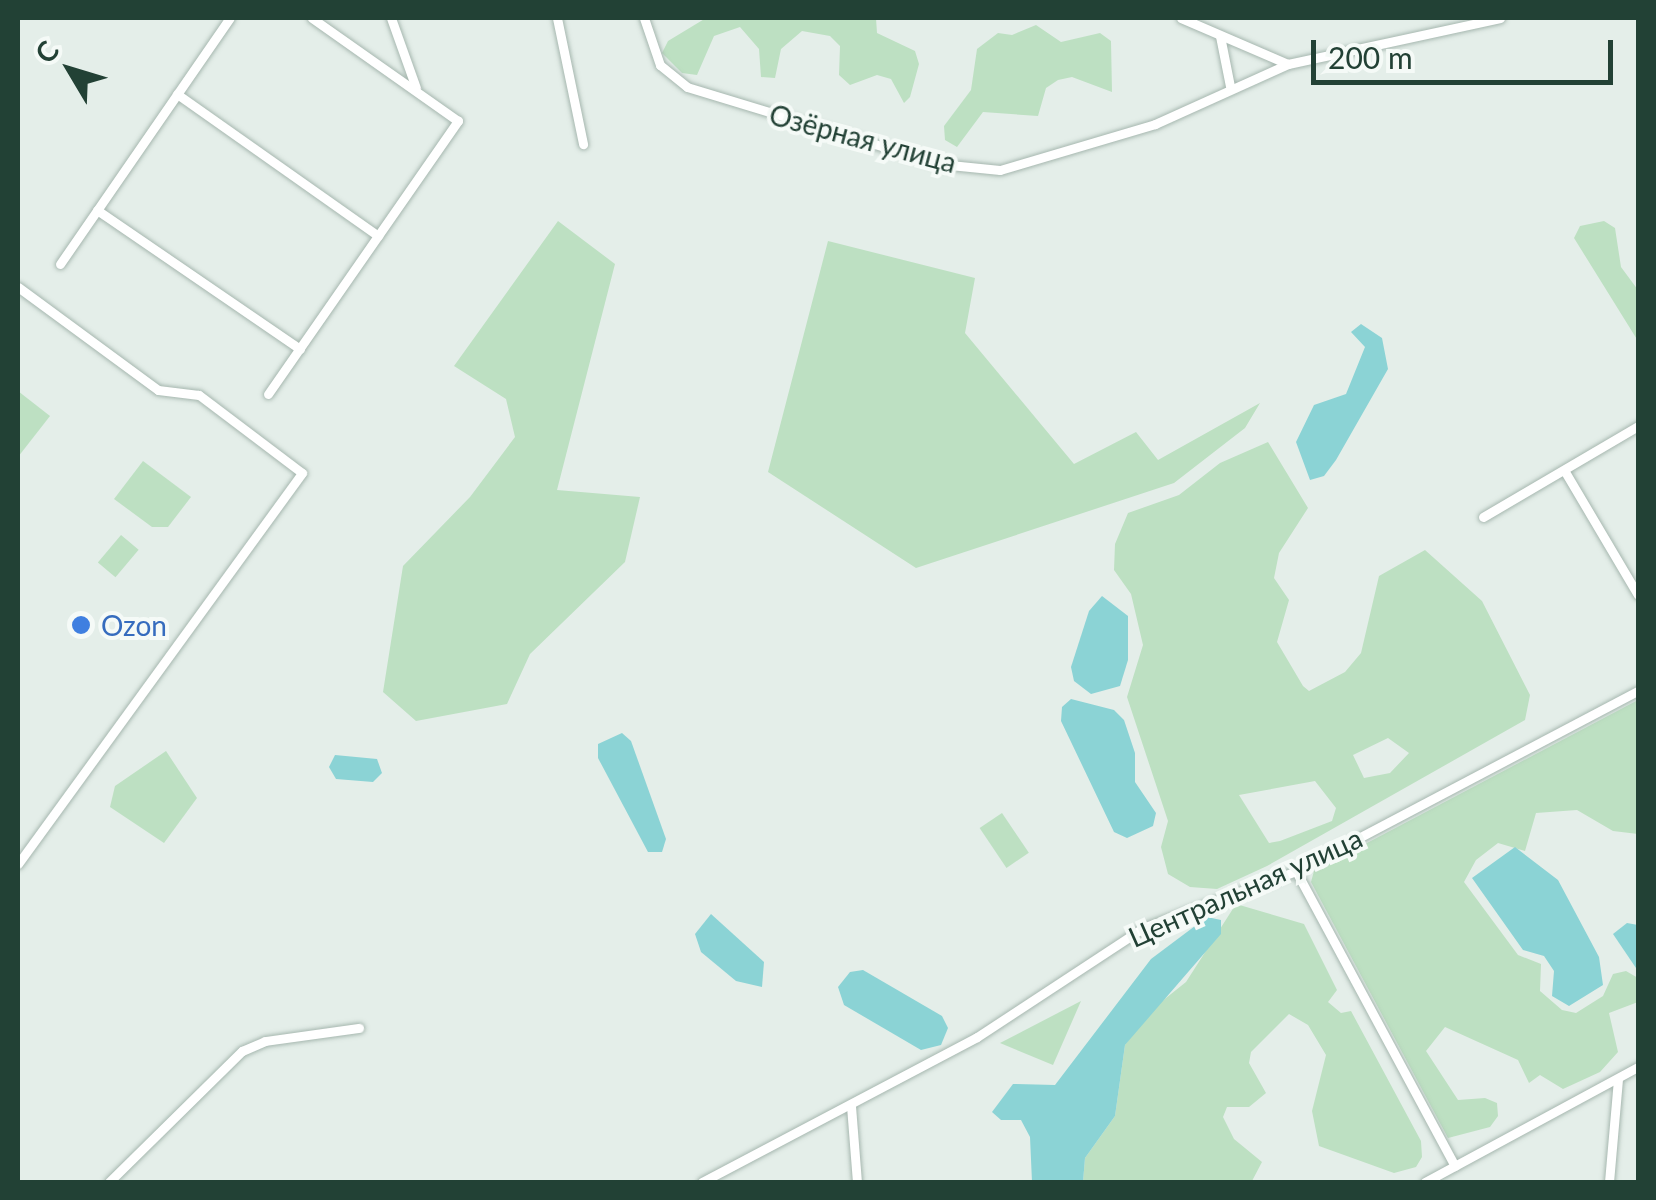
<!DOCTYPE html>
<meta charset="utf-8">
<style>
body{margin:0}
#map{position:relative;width:1656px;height:1200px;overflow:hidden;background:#e4eee9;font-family:Lato,sans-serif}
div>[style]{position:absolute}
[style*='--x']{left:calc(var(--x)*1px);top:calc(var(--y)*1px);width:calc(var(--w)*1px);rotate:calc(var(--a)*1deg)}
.green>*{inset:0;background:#bde0c2;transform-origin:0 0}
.water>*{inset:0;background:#8bd3d5}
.roads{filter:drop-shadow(0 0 2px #a6b7af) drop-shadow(0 0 2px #a6b7af)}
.street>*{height:9px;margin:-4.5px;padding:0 4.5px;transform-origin:4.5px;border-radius:4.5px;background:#fff}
.dots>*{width:28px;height:28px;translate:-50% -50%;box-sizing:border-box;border:5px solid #f5faf7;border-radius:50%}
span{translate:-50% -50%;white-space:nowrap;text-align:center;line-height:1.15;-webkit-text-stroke:8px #f5faf7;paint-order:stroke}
.street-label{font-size:28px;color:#224135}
.shop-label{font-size:28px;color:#366cbe}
.left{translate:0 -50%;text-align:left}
.frame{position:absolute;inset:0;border:20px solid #224135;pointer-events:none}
.north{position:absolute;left:20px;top:20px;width:100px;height:100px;-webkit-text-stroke:8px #f5faf7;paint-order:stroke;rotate:308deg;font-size:28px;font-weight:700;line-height:40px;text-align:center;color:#224135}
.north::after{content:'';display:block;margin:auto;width:35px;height:45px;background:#224135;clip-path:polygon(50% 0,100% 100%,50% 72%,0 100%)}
.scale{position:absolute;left:1311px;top:40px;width:302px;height:45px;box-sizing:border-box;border:5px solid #224135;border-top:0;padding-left:12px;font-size:30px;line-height:35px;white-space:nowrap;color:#224135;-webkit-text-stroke:8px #f5faf7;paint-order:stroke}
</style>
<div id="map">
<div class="green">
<i style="clip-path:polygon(706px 18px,876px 18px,877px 33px,915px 51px,919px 64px,910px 97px,904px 103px,891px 79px,877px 75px,850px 85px,839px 75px,840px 46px,830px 36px,802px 31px,781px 49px,775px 78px,761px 77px,759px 49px,740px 27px,714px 36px,697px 75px,682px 73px,662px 53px,668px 41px)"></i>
<i style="clip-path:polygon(1036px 25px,1061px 42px,1100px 33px,1111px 41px,1112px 92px,1072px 77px,1058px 80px,1046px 88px,1038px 116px,983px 112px,957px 147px,945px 140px,944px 126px,971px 90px,977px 49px,998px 33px,1012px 35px)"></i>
<i style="clip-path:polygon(558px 221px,615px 264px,557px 490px,640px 497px,625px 562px,530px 654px,507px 704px,416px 721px,383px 692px,403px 566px,470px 497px,515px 437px,506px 399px,454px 366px)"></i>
<i style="clip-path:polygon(1604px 221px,1615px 228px,1621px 267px,1638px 290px,1638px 341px,1574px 238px,1580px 226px)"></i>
<i style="clip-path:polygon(828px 241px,975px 278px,965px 333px,1074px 464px,1136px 432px,1158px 460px,1260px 403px,1245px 428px,1174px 483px,916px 568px,768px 472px)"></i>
<i style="clip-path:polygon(18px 391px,50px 416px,18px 457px)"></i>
<i style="clip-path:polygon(evenodd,1268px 442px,1308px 508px,1279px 553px,1274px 578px,1289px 600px,1277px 642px,1303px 686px,1309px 691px,1345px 672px,1361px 653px,1379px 576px,1425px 550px,1482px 601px,1530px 695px,1525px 720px,1267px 866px,1217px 889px,1190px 887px,1168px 874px,1161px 847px,1168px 821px,1127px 697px,1143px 645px,1131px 594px,1114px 570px,1115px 544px,1128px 513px,1179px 495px,1220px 463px,1268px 442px,1388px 738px,1409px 753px,1390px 773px,1364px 778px,1353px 755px,1388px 738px,1268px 442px,1315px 781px,1336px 808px,1332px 821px,1280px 841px,1269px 843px,1239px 795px,1315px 781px)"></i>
<i style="clip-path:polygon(143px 461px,191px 497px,168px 527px,152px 527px,114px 499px)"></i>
<i style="left:121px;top:535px;width:23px;height:36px;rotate:40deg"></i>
<i style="clip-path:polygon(1638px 700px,1638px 834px,1613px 831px,1577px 810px,1536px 813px,1525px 851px,1498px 843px,1476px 860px,1464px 882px,1518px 955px,1541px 964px,1540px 991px,1562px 1010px,1576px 1013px,1603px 996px,1613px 974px,1626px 971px,1638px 978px,1638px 1002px,1609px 1013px,1618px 1052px,1600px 1072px,1563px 1089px,1540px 1075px,1529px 1083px,1518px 1060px,1445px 1027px,1426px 1051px,1458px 1100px,1485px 1098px,1497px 1103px,1498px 1116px,1490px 1127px,1448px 1138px,1311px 882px,1314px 871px)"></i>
<i style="clip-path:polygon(166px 751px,197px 798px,164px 843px,110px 807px,115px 786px)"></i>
<i style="left:1002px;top:813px;width:48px;height:27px;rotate:56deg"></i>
<i style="clip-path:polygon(1236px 904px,1304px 924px,1337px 990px,1328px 1002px,1341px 1013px,1351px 1011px,1421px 1141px,1422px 1157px,1416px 1167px,1394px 1173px,1319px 1146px,1312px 1111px,1326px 1055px,1308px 1025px,1289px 1014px,1251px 1052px,1249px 1063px,1266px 1093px,1249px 1107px,1227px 1107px,1223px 1117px,1234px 1139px,1262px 1162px,1252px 1181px,1083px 1182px,1085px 1158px,1115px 1116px,1125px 1045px,1151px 1010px,1186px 982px)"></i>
<i style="clip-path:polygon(1081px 1001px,1053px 1065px,1000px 1043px)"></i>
</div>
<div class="water">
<i style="clip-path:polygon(1361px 324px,1382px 338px,1388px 369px,1336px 460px,1324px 476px,1310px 480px,1296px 442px,1314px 405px,1346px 394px,1365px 347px,1351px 332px)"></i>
<i style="clip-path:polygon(1102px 596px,1128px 616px,1128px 660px,1120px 686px,1091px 694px,1074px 681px,1071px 667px,1089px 611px)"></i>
<i style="clip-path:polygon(1071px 699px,1114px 710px,1124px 720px,1135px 753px,1135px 782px,1156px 813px,1153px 826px,1127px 838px,1114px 832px,1061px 721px,1062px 707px)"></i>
<i style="clip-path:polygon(622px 733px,631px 741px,666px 839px,662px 852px,648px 852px,598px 758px,598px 744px)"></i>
<i style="clip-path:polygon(335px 755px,377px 759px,382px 773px,373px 782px,336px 779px,329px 767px)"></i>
<i style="clip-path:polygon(1515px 847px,1558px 880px,1599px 957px,1603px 985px,1569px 1006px,1552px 996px,1554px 971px,1544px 956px,1523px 950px,1472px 878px)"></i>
<i style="clip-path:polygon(711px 914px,764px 962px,762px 987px,736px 981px,701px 952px,695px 934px)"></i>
<i style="clip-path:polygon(1207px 917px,1221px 920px,1221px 934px,1125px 1045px,1115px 1116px,1085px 1158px,1083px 1182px,1032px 1182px,1030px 1137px,1021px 1120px,1001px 1120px,992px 1112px,1013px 1084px,1055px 1085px,1151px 959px)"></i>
<i style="clip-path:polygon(1627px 923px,1638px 925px,1638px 971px,1613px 934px)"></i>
<i style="clip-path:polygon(863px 970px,942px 1016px,948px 1028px,941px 1045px,921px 1050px,844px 1005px,838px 987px,850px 972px)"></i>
</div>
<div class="roads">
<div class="street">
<i style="--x:391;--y:18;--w:74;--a:70.3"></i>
<i style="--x:557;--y:18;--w:129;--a:78.3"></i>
<i style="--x:644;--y:18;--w:50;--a:71.2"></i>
<i style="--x:660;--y:65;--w:35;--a:39"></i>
<i style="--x:687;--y:87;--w:264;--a:16.9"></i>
<i style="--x:940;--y:164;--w:60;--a:5.7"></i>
<i style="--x:1000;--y:170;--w:162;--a:-16.5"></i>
<i style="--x:1155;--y:124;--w:146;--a:-24.3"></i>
<i style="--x:1288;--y:64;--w:217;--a:-12.2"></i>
<i style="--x:1181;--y:18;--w:116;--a:23.3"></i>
<i style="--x:1220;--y:36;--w:51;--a:78.7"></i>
<i style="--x:177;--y:94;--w:246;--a:35.2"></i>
<i style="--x:97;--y:210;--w:246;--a:34.4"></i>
<i style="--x:60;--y:264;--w:299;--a:-55.4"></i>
<i style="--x:18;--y:287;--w:174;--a:36.3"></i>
<i style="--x:158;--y:390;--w:41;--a:7"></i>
<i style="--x:199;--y:395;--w:129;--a:37.1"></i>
<i style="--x:302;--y:473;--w:483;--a:126"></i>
<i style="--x:268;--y:394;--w:333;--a:-55.2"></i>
<i style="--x:458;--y:121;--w:179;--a:-144.8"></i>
<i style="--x:1564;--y:470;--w:145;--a:59.4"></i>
<i style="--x:1483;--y:517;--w:180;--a:-30.4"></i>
<i style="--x:1296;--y:871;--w:335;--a:61.7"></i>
<i style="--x:851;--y:1106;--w:76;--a:85.5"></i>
<i style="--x:109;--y:1182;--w:187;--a:-44.6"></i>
<i style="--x:242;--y:1051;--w:25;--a:-23"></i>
<i style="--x:265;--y:1041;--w:95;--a:-7.9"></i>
<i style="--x:702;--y:1182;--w:311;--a:-27.8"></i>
<i style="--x:977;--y:1037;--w:199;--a:-33.3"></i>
<i style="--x:1143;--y:928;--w:163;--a:-20.4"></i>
<i style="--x:1296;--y:871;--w:386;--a:-27.8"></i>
<i style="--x:1425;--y:1182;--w:242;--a:-28.4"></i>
<i style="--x:1609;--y:1182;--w:103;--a:-85"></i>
</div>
</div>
<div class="dots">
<i style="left:81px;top:625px;background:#3f7fe0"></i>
</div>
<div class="street-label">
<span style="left:863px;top:138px;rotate:15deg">Озёрная улица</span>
<span style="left:1245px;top:887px;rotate:-24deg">Центральная улица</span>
</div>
<div class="shop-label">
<span class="left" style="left:101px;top:625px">Ozon</span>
</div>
<div class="frame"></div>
<div class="north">С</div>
<div class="scale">200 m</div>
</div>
